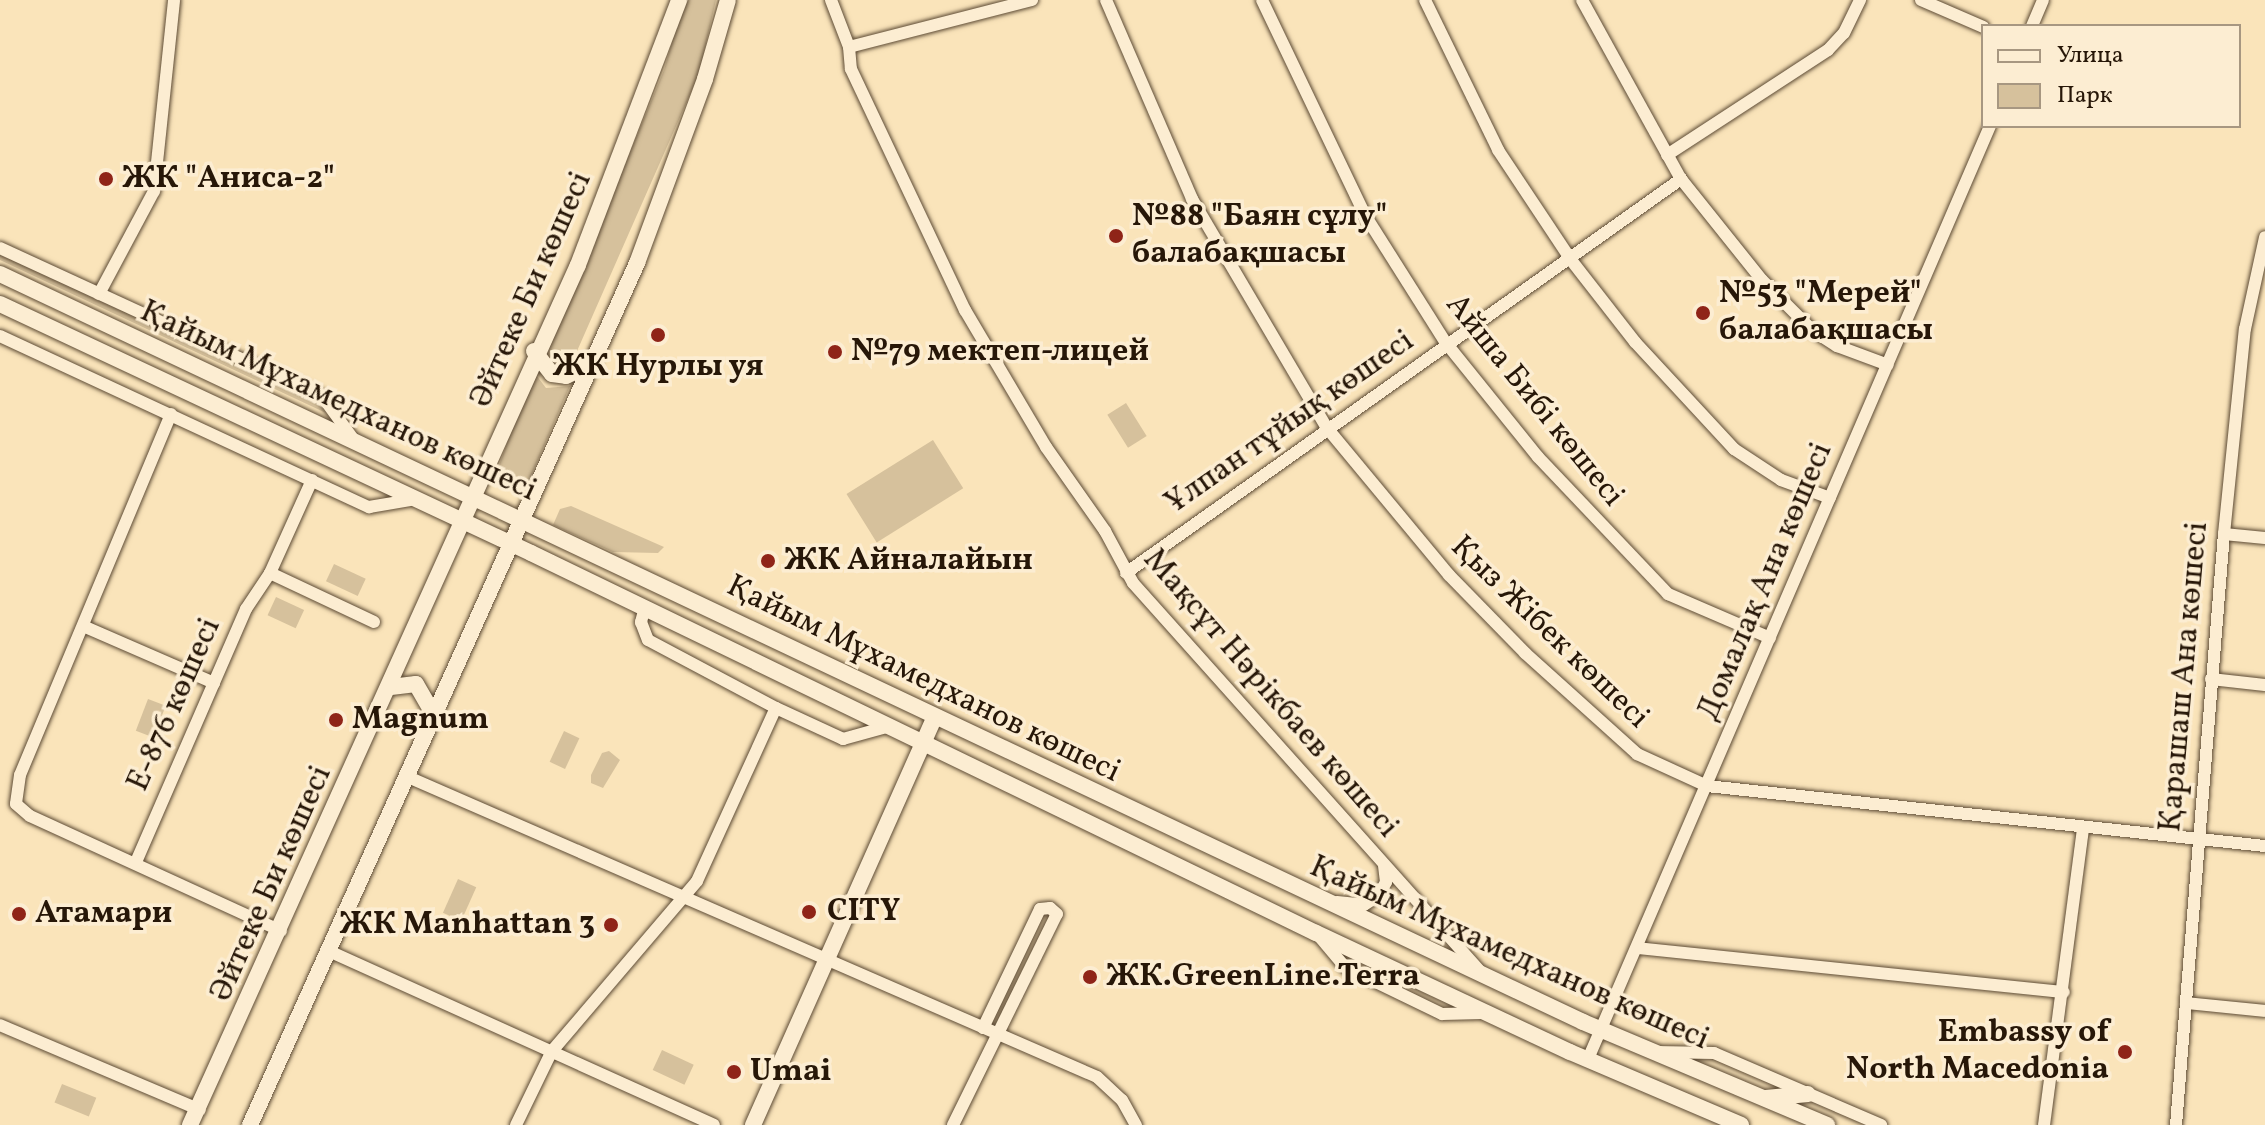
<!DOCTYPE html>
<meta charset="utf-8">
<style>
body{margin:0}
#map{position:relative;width:2265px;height:1125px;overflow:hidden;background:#fae4ba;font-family:Vollkorn,serif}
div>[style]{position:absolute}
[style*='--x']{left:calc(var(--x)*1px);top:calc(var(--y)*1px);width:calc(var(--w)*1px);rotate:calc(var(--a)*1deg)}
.green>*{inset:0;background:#d6c19c;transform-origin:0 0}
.roads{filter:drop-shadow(0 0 2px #5c4a34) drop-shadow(0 0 2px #5c4a34)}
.street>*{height:12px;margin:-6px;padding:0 6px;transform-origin:6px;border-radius:6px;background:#fcedd2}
.secondary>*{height:16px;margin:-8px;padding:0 8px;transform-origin:8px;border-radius:8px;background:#fcedd2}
.dots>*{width:22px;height:22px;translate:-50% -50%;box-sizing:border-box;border:4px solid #fcedd2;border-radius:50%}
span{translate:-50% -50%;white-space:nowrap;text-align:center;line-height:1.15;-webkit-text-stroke:7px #fcedd2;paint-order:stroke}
.poi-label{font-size:32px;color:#271708;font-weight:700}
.left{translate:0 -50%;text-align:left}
.right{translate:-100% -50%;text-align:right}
.street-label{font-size:32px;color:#271708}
.legend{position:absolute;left:1981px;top:24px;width:260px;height:104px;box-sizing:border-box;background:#fcedd2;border:2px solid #a79781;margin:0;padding:10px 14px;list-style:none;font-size:24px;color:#271708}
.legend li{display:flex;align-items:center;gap:16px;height:40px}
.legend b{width:40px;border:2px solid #a79781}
</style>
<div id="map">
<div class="green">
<i style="clip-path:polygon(684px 0,716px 0,699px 74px,570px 367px,555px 368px,546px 356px,664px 70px)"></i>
<i style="clip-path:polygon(0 253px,316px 402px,326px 413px,0 260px)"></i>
<i style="clip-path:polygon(533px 371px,546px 388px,570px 386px,527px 485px,497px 471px)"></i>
<i style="left:1126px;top:403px;width:39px;height:22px;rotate:58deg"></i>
<i style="left:933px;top:440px;width:57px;height:102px;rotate:58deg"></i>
<i style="clip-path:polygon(571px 506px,664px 547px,658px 553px,613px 552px,553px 525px,560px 509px)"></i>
<i style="left:334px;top:564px;width:35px;height:19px;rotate:25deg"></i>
<i style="left:276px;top:597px;width:31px;height:20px;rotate:25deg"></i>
<i style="left:148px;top:699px;width:19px;height:34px;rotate:21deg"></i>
<i style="left:564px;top:731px;width:17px;height:34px;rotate:25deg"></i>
<i style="clip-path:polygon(609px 751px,620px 760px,603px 788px,591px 783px,591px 775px,602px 753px)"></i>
<i style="left:458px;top:879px;width:20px;height:37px;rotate:24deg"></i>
<i style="left:662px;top:1050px;width:35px;height:22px;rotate:25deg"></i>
<i style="left:62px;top:1084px;width:37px;height:20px;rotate:22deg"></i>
</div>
<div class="roads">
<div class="street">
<i style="--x:831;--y:0;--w:50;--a:69"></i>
<i style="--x:849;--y:47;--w:22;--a:85"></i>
<i style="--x:851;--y:69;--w:267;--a:64.7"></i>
<i style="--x:965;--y:310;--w:159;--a:59.4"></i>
<i style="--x:1046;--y:447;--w:103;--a:54.9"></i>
<i style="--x:1105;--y:531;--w:59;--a:61.7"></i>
<i style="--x:1133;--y:583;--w:519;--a:48.2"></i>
<i style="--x:1106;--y:0;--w:217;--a:66.6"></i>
<i style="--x:1192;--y:199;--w:266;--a:59.5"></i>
<i style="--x:1327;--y:428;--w:191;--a:50.3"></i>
<i style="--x:1449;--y:575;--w:109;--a:45.7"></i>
<i style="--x:1525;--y:653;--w:151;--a:42"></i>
<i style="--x:1637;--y:754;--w:77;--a:24.6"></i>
<i style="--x:1707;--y:786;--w:561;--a:6.14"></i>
<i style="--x:1262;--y:0;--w:238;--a:64.4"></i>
<i style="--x:1365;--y:215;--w:151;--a:57.7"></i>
<i style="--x:1446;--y:343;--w:146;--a:51.1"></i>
<i style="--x:1538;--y:457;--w:189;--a:46.5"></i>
<i style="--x:1668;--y:594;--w:111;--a:23.3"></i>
<i style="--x:1425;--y:0;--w:167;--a:64"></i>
<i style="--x:1498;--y:150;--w:132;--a:56.4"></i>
<i style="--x:1571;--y:260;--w:104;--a:52"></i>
<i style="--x:1635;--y:342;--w:146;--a:47.2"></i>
<i style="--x:1734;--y:449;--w:56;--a:33.4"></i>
<i style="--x:1781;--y:480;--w:52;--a:20.2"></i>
<i style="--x:1582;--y:0;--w:205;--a:61.1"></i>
<i style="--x:1681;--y:179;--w:129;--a:51.3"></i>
<i style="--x:1762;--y:280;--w:71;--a:45"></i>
<i style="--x:1812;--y:330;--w:30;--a:33"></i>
<i style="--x:1837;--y:346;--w:54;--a:20.4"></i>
<i style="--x:1921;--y:0;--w:68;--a:23.5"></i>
<i style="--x:2032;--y:26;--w:28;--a:-67"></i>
<i style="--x:849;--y:47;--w:189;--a:-14.4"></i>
<i style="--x:1667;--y:155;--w:192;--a:-33.1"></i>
<i style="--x:1828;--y:50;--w:23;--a:-47"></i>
<i style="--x:1844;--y:33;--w:37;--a:-64"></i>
<i style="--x:0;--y:248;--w:354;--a:24.7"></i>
<i style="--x:322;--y:396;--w:54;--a:54"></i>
<i style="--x:99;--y:294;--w:117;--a:-61.9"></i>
<i style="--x:154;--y:191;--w:192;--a:-84"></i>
<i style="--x:0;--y:336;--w:407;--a:24.9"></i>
<i style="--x:369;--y:507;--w:49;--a:-9.5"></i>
<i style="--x:171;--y:414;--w:391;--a:112.7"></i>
<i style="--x:20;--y:775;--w:29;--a:98"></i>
<i style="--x:16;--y:804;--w:18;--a:41"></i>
<i style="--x:30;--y:816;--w:276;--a:24.6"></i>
<i style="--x:312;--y:480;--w:102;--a:114.3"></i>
<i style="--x:270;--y:573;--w:115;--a:25.2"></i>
<i style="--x:2224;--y:534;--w:41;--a:5.6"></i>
<i style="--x:1126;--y:573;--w:681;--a:-35.37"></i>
<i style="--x:645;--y:607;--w:16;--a:105"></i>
<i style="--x:641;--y:622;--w:19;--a:69"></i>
<i style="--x:648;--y:640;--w:145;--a:28"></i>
<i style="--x:776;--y:708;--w:74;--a:24.8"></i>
<i style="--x:843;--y:739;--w:49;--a:-15.5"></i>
<i style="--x:83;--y:626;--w:143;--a:23.5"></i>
<i style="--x:2211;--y:679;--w:54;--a:6.3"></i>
<i style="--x:408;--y:777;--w:751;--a:23.53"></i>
<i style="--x:1097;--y:1077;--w:34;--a:43"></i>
<i style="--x:1122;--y:1100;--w:29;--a:61"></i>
<i style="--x:136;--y:862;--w:276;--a:-66.5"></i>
<i style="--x:246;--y:609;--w:43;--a:-56.3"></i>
<i style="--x:1337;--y:902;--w:27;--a:6"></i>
<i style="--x:1364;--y:905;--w:17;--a:-33"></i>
<i style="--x:1378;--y:896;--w:16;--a:-60"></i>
<i style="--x:1386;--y:882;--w:16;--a:-97"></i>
<i style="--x:1318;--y:935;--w:42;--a:49.8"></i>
<i style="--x:1345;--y:967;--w:108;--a:25.9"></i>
<i style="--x:1442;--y:1014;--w:40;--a:-1.4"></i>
<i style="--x:1637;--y:948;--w:429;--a:5.9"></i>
<i style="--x:331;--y:952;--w:420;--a:24.3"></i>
<i style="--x:2186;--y:1003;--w:79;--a:5.8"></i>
<i style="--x:0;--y:1025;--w:217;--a:23"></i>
<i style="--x:1655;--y:1052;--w:59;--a:1"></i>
<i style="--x:1714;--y:1053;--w:182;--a:23.3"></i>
<i style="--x:1588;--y:1059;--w:1016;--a:-66.69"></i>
<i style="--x:516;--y:1125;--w:82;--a:-64.1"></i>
<i style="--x:552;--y:1051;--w:223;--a:-49.5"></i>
<i style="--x:697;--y:881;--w:190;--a:-65.5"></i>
<i style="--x:953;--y:1125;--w:235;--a:-63.8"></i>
<i style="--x:1057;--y:914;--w:9;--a:-139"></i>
<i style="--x:1050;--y:908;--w:10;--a:174"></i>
<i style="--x:1040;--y:909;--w:132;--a:115.6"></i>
<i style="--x:2044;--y:1125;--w:300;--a:-82.5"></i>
<i style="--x:2176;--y:1125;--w:593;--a:-85.36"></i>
<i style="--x:2224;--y:534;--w:206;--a:-84.2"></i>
<i style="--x:2245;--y:329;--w:94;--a:-77.7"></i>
</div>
<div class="secondary">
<i style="--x:0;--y:274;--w:1751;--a:25.29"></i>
<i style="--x:1583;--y:1022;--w:265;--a:22.9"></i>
<i style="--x:0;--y:304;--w:586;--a:25.12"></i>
<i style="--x:531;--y:553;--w:872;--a:25.83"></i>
<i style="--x:1316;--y:933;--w:280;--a:25.1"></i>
<i style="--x:1570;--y:1052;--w:186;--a:23.1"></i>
<i style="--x:534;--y:351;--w:29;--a:52"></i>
<i style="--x:552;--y:374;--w:14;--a:8"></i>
<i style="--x:566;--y:376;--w:23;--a:-25"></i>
<i style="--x:391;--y:687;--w:25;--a:-7"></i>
<i style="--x:416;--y:684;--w:32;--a:60"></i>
<i style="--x:1766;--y:1098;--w:42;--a:-5.4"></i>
<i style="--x:190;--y:1125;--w:943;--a:-65.72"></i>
<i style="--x:578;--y:265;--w:284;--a:-69.1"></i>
<i style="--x:250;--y:1125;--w:945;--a:-65.82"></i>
<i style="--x:637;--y:263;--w:196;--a:-69.7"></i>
<i style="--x:705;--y:79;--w:82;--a:-73.8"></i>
<i style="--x:753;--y:1125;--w:447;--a:-66"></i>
</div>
</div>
<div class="dots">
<i style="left:106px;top:179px;background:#8f2418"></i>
<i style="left:1116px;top:236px;background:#8f2418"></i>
<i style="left:1703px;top:313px;background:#8f2418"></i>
<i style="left:658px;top:335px;background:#8f2418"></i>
<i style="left:835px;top:352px;background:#8f2418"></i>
<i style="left:768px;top:561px;background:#8f2418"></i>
<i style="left:336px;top:720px;background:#8f2418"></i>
<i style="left:809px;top:912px;background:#8f2418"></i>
<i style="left:19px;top:914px;background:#8f2418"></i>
<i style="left:611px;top:925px;background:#8f2418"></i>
<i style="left:1090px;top:977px;background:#8f2418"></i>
<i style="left:2125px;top:1052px;background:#8f2418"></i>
<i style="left:734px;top:1072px;background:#8f2418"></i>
</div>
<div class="poi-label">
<span class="left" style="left:122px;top:179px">ЖК "Аниса-2"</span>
<span class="left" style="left:1132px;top:236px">№88 "Баян сұлу"<br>балабақшасы</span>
<span class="left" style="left:1719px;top:313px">№53 "Мерей"<br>балабақшасы</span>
<span class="left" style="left:851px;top:352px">№79 мектеп-лицей</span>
<span style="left:658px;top:367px">ЖК Нурлы уя</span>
<span class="left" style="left:784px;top:561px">ЖК Айналайын</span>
<span class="left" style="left:352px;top:720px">Magnum</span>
<span class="left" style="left:827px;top:912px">CITY</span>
<span class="left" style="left:35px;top:914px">Атамари</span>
<span class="right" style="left:595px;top:925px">ЖК Manhattan 3</span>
<span class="left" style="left:1106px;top:977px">ЖК.GreenLine.Terra</span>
<span class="right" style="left:2109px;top:1052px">Embassy of<br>North Macedonia</span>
<span class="left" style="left:750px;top:1072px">Umai</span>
</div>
<div class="street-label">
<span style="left:532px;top:290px;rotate:-66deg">Әйтеке Би көшесі</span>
<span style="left:1534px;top:401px;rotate:51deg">Айша Бибі көшесі</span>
<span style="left:338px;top:402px;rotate:25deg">Қайым Мұхамедханов көшесі</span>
<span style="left:1290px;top:423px;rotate:-35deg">Ұлпан тұйық көшесі</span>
<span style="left:1766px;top:582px;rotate:-67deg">Домалақ Ана көшесі</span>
<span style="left:1549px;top:633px;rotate:44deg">Қыз Жібек көшесі</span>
<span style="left:2185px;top:677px;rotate:-85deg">Қарашаш Ана көшесі</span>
<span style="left:923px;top:680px;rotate:26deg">Қайым Мұхамедханов көшесі</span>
<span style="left:1270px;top:694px;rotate:49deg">Мақсұт Нәрікбаев көшесі</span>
<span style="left:175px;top:705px;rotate:-66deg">Е-876 көшесі</span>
<span style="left:272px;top:884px;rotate:-66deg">Әйтеке Би көшесі</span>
<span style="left:1509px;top:954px;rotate:24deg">Қайым Мұхамедханов көшесі</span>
</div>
<ul class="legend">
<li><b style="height:10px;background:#fcedd2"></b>Улица</li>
<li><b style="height:22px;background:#d6c19c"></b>Парк</li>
</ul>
</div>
